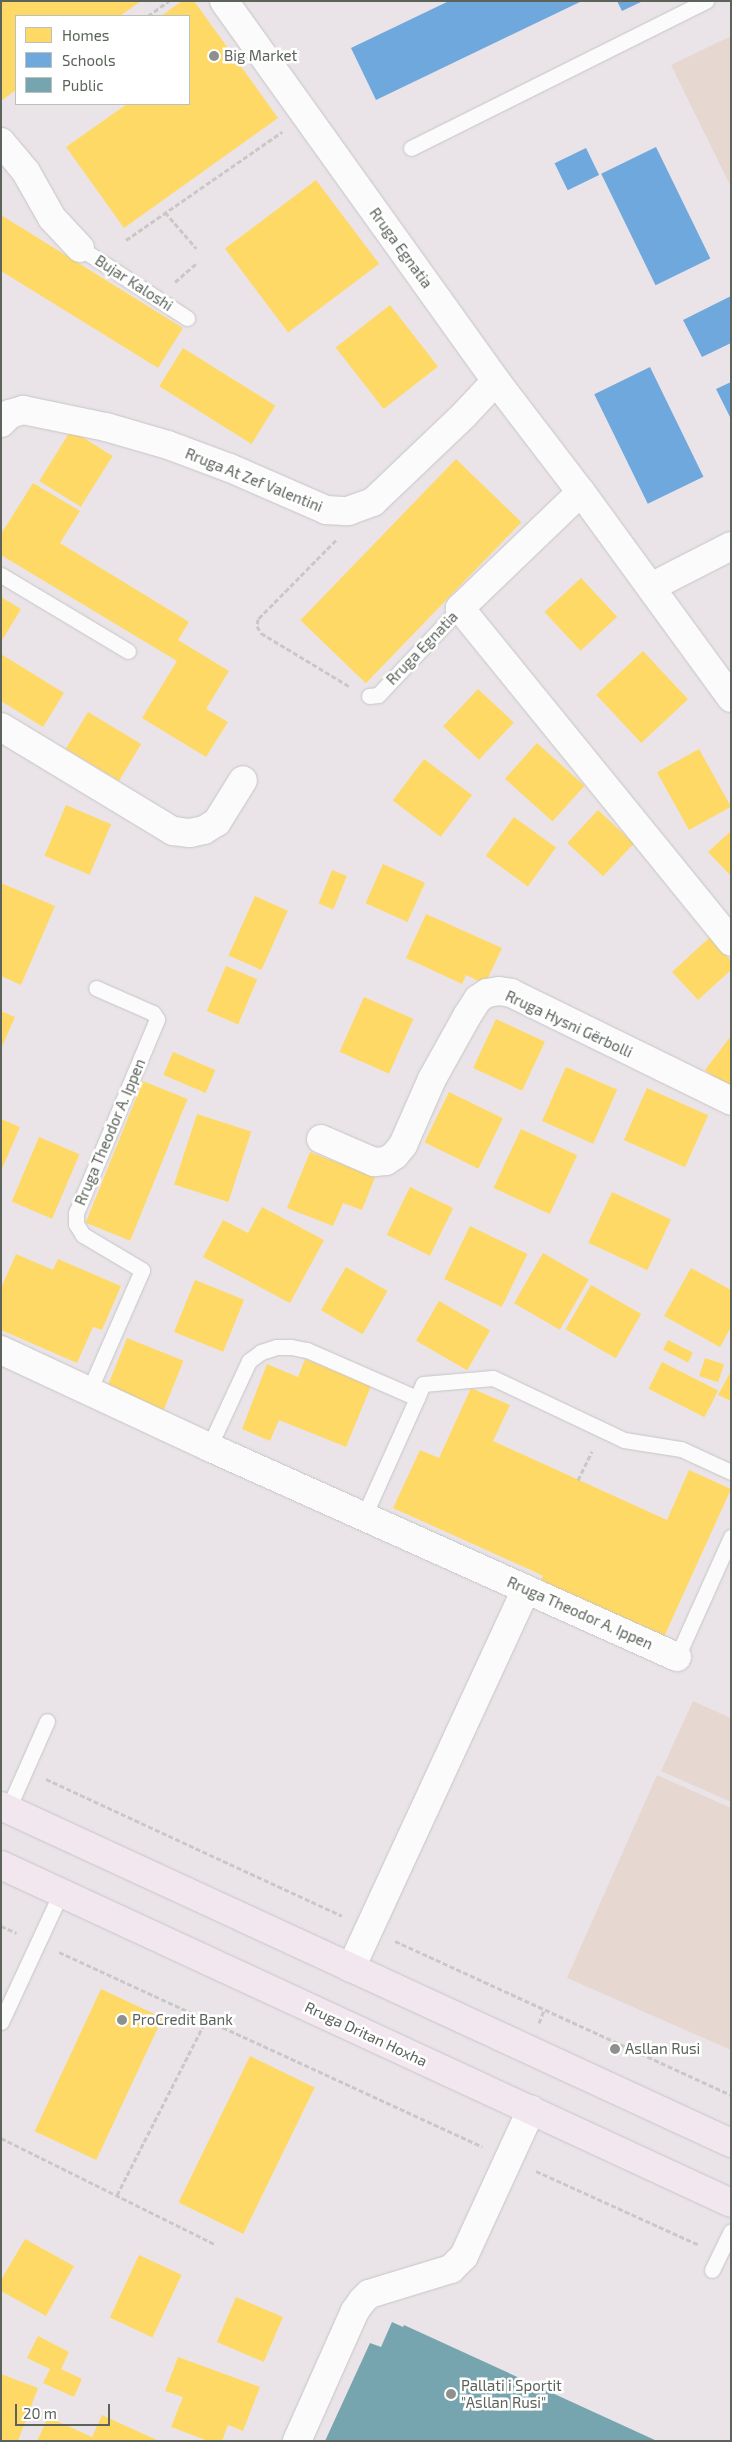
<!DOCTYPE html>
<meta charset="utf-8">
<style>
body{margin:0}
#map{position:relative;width:732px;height:2442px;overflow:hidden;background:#eae4e9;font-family:"Exo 2",sans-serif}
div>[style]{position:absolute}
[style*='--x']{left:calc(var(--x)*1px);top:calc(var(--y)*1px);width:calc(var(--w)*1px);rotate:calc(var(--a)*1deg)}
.green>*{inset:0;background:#e7d7d1}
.homes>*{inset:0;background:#ffd966;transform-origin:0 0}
.schools>*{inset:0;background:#6fa8dc;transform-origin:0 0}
.public>*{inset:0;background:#76a5af}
.path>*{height:3px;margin-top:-1.5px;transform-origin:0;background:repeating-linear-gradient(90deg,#c8c8c4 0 5px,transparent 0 7.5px)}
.roads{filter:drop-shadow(0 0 1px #c5c5c4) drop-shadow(0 0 1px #c5c5c4)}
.lane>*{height:15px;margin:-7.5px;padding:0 7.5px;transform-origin:7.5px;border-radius:7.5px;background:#fcfbfc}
.street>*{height:28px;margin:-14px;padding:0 14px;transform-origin:14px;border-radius:14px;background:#fcfbfc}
.secondary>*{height:28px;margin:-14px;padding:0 14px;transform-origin:14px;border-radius:14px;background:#fcfbfc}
.primary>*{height:28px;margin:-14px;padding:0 14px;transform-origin:14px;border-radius:14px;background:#f2e7ef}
.dots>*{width:14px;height:14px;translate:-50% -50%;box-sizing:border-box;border:2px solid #fff;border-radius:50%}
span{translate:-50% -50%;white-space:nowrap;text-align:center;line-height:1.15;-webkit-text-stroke:5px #fff;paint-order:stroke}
.poi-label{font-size:15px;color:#5b635a}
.left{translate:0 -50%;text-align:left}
.street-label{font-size:15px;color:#5b635a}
.frame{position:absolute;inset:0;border:2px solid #5b635a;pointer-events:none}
.legend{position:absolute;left:15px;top:15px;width:175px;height:90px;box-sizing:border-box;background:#fff;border:1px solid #bdc1bd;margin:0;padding:6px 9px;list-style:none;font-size:15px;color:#5b635a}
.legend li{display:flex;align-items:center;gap:10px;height:25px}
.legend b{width:25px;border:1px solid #bdc1bd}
.scale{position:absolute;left:15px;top:2404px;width:95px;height:22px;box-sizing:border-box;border:2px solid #5b635a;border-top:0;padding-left:6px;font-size:15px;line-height:18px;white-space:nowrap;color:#5b635a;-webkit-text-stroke:4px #fff;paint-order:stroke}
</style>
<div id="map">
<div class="green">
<i style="clip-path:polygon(731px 36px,731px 187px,671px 65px)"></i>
<i style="clip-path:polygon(693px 1701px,731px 1718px,731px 1802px,661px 1771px)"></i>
<i style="clip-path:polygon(657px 1775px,731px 1808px,731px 2050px,567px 1978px)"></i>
</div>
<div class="homes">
<i style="clip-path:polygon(1px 1px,141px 1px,120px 16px,16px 16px,16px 90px,1px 101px)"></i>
<i style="clip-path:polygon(182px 1px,194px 1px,278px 118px,124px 228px,66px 147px,127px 104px,189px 104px,189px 16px,161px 16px)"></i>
<i style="left:316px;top:180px;width:105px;height:114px;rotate:53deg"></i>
<i style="clip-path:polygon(1px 215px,183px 328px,158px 368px,1px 271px)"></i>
<i style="left:390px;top:305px;width:78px;height:69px;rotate:52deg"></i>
<i style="left:183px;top:348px;width:109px;height:45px;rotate:32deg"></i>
<i style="left:71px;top:430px;width:49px;height:60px;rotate:32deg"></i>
<i style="left:456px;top:459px;width:91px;height:224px;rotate:44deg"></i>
<i style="clip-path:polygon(33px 483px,80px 511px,60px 543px,189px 622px,178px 640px,229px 671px,206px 709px,228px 722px,206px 757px,142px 718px,177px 661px,1px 555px,1px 534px)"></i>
<i style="left:581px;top:578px;width:53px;height:50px;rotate:47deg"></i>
<i style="clip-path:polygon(1px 597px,21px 609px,1px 642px)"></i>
<i style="left:643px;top:651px;width:66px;height:64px;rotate:47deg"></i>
<i style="clip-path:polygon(1px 654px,64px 693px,43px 727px,1px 701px)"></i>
<i style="left:478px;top:689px;width:49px;height:51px;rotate:43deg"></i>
<i style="left:88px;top:712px;width:62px;height:43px;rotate:31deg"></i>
<i style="left:537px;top:743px;width:64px;height:48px;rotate:42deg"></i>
<i style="left:699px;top:749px;width:66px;height:48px;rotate:61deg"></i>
<i style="left:424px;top:759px;width:60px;height:52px;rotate:37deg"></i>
<i style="left:66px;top:805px;width:49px;height:55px;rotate:23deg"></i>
<i style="left:598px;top:810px;width:49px;height:45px;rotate:43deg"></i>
<i style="left:514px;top:817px;width:52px;height:48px;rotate:36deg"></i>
<i style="clip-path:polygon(731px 831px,731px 876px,708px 852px)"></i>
<i style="left:383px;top:864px;width:46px;height:43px;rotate:24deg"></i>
<i style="left:332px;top:870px;width:16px;height:36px;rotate:22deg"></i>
<i style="clip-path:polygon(1px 883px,55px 906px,21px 985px,1px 976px)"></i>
<i style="left:255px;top:896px;width:36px;height:65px;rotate:24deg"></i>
<i style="clip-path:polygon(426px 914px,502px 948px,485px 984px,466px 975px,462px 984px,406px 958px)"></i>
<i style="clip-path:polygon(710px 937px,731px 961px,731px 970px,698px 1000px,672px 972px)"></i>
<i style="left:226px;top:966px;width:34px;height:49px;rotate:23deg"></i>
<i style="left:364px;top:997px;width:54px;height:60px;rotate:24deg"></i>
<i style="clip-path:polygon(1px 1011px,15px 1017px,1px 1049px)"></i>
<i style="left:496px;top:1019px;width:54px;height:54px;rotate:25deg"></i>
<i style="clip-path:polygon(731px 1036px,731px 1084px,728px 1087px,705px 1070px)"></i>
<i style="left:173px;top:1052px;width:46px;height:25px;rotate:23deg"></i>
<i style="left:566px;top:1067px;width:56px;height:59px;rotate:24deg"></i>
<i style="left:143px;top:1081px;width:48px;height:153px;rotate:22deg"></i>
<i style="left:647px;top:1088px;width:67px;height:57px;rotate:24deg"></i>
<i style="left:449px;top:1092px;width:60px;height:56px;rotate:26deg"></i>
<i style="left:197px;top:1114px;width:57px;height:74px;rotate:18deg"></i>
<i style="clip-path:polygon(1px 1119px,20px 1127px,1px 1171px)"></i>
<i style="left:521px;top:1129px;width:62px;height:65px;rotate:25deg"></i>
<i style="left:39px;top:1137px;width:44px;height:70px;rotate:23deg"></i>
<i style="clip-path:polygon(310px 1152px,375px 1177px,362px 1210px,343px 1203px,333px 1226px,287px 1208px)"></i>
<i style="left:410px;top:1187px;width:48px;height:53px;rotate:26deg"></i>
<i style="left:612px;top:1192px;width:65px;height:56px;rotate:25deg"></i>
<i style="clip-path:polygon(262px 1207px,324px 1240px,290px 1303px,203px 1257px,223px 1220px,248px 1233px)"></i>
<i style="left:470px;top:1226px;width:64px;height:59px;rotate:26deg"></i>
<i style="left:543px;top:1253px;width:53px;height:58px;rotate:30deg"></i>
<i style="clip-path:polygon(16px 1254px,53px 1270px,58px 1259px,121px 1286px,102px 1330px,93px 1327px,77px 1363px,1px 1330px,1px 1288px)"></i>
<i style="left:346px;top:1267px;width:48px;height:50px;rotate:30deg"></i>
<i style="clip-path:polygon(691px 1268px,731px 1290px,731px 1327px,720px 1347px,664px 1316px)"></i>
<i style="left:195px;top:1280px;width:53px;height:56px;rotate:22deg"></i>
<i style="left:591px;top:1285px;width:58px;height:51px;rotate:30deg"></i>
<i style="left:439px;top:1301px;width:59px;height:46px;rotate:30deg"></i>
<i style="left:127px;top:1338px;width:61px;height:53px;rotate:22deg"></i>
<i style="left:668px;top:1340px;width:28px;height:11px;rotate:27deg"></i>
<i style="left:705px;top:1358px;width:20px;height:19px;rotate:18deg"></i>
<i style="clip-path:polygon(305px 1359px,371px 1386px,346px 1447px,279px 1420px,270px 1441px,242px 1429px,267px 1364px,298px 1377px)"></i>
<i style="left:662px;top:1362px;width:63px;height:30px;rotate:27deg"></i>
<i style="clip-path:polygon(731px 1371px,731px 1401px,718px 1395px)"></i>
<i style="clip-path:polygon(471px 1388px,510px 1405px,493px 1441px,667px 1520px,689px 1470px,731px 1489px,663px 1639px,540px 1583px,543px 1576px,535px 1572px,393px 1508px,420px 1450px,439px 1458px)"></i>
<i style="left:101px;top:1989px;width:68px;height:157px;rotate:25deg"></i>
<i style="left:250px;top:2056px;width:72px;height:163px;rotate:26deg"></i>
<i style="clip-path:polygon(25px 2239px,74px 2266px,46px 2316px,1px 2291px,1px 2280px)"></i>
<i style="left:139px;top:2255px;width:47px;height:69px;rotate:25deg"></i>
<i style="left:236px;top:2297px;width:51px;height:49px;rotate:23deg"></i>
<i style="clip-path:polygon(38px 2336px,69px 2352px,61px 2369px,82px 2379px,74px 2397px,43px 2383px,50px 2369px,27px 2358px)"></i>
<i style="clip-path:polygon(178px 2357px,260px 2387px,243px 2431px,228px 2425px,222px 2441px,208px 2441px,171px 2427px,183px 2397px,165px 2391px)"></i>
<i style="clip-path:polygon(1px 2374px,38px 2388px,18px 2441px,1px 2441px)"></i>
<i style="clip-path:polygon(102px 2415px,159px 2441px,37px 2441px,48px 2417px,92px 2437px)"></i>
</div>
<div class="schools">
<i style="clip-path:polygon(449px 1px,582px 1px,376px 100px,351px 48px)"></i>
<i style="clip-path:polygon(617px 1px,643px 1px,622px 11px)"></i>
<i style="left:656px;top:147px;width:124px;height:61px;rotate:64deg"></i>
<i style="left:586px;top:148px;width:30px;height:35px;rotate:64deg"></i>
<i style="clip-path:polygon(731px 296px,731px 343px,702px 357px,683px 320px)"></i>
<i style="left:650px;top:367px;width:122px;height:62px;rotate:64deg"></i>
<i style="clip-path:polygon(731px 382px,731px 419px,716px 389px)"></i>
</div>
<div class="public">
<i style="clip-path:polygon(392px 2322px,403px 2327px,404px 2325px,657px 2441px,325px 2441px,370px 2343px,381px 2347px)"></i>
</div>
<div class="path">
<i style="--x:148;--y:16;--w:26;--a:-36"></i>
<i style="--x:165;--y:212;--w:48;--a:49.3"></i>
<i style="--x:126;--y:240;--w:190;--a:-34.7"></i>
<i style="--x:175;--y:282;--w:29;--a:-41"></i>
<i style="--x:336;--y:540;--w:111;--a:134.6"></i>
<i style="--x:258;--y:619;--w:7;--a:98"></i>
<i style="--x:257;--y:626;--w:8;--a:60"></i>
<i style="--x:261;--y:633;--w:103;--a:31.1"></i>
<i style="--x:578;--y:1480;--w:32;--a:-64"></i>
<i style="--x:46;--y:1779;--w:326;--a:24.8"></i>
<i style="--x:1;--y:1926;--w:17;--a:24"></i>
<i style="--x:395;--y:1941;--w:370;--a:24.6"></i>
<i style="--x:59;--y:1952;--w:466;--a:24.7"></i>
<i style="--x:539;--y:2023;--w:14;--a:-69"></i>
<i style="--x:1;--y:2138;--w:239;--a:26.4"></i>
<i style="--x:536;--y:2171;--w:179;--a:24.4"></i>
<i style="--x:117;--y:2195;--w:196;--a:-63"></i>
</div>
<div class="roads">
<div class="lane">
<i style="--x:411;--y:148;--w:330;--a:-26.5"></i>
<i style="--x:80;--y:248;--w:128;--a:33.2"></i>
<i style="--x:1;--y:575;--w:148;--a:30.9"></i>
<i style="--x:369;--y:696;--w:9;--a:-6"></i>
<i style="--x:378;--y:695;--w:120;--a:-46.7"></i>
<i style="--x:89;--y:1391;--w:132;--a:-66.3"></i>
<i style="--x:142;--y:1270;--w:69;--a:-149.3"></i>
<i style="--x:83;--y:1235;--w:13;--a:-122"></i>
<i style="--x:76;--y:1224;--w:11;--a:-90"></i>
<i style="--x:76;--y:1213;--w:210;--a:-67.3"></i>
<i style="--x:157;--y:1019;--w:7;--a:-124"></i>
<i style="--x:153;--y:1013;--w:62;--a:-156.3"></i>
<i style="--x:417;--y:1398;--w:15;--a:-67"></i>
<i style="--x:423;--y:1384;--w:70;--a:-4.9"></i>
<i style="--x:493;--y:1378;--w:145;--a:25.3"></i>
<i style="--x:624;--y:1440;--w:58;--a:9"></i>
<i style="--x:681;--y:1449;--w:55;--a:24.7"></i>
<i style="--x:209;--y:1447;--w:95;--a:-65.1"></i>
<i style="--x:249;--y:1361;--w:15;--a:-37"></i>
<i style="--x:261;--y:1352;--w:16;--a:-18"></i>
<i style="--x:276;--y:1347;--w:15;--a:0"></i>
<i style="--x:291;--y:1347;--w:16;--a:11"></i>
<i style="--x:307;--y:1350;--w:120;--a:23.6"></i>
<i style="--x:417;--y:1398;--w:129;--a:114.2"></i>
<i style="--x:677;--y:1657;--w:132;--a:-65.8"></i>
<i style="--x:8;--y:1809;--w:96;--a:-66.1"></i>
<i style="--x:1;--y:2022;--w:142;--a:-65.1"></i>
<i style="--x:712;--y:2270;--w:43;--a:-64"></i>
</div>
<div class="street">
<i style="--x:1;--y:142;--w:39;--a:50"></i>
<i style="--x:26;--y:172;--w:53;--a:60.5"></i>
<i style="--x:52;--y:218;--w:41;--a:47"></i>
<i style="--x:1;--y:423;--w:13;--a:-45"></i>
<i style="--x:10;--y:414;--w:14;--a:-17"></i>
<i style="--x:23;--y:410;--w:85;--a:11.6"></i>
<i style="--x:106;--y:427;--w:65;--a:16.2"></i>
<i style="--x:168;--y:445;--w:66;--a:20.4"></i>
<i style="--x:230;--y:468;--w:105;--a:23.6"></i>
<i style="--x:326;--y:510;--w:22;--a:3"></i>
<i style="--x:348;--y:511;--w:27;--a:-20"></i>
<i style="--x:373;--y:502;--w:127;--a:-43.7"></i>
<i style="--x:465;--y:414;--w:45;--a:-46.8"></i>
<i style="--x:581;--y:492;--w:168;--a:136.2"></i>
<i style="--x:460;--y:608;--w:430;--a:50.9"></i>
<i style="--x:651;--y:587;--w:90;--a:-27.1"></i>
<i style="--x:1;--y:727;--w:201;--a:31.2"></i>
<i style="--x:173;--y:831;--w:17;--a:7"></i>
<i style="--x:190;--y:833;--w:14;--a:-12"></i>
<i style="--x:204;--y:830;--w:15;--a:-32"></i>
<i style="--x:217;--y:822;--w:49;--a:-58.2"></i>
<i style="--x:321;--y:1139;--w:58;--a:23.5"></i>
<i style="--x:374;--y:1162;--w:12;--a:-5"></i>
<i style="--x:386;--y:1161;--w:11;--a:-34"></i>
<i style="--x:395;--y:1155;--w:13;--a:-51"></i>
<i style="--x:403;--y:1145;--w:72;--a:-66.3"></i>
<i style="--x:432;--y:1079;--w:72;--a:-60.9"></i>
<i style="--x:467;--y:1016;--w:20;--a:-57"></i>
<i style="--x:478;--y:999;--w:11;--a:-34"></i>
<i style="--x:487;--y:993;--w:12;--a:-9"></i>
<i style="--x:499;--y:991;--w:12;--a:9"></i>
<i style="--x:511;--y:993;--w:245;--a:26.1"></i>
<i style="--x:1;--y:1350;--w:230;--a:25"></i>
<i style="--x:209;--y:1447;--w:513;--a:24.17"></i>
<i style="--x:351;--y:1968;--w:417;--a:-65.2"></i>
<i style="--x:297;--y:2441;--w:142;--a:-66"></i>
<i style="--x:355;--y:2311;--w:12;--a:-55"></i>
<i style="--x:362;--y:2301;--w:10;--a:-45"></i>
<i style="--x:369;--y:2294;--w:86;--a:-17"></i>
<i style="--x:451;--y:2269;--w:18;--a:-45"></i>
<i style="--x:464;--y:2256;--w:161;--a:-65.3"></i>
</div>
<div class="secondary">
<i style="--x:224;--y:1;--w:467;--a:54.4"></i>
<i style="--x:496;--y:381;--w:140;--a:52.6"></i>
<i style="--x:581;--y:492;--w:255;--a:53.9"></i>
</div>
<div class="primary">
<i style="--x:1;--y:1806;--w:804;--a:24.78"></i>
<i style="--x:1;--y:1865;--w:804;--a:24.84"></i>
</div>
</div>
<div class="dots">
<i style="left:214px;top:56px;background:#8d908c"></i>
<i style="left:122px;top:2020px;background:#8d908c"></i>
<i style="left:615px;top:2049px;background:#8d908c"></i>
<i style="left:451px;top:2394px;background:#8d908c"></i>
</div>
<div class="poi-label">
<span class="left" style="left:224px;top:56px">Big Market</span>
<span class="left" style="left:132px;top:2020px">ProCredit Bank</span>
<span class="left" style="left:625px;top:2049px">Asllan Rusi</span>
<span class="left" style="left:461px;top:2394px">Pallati i Sportit<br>"Asllan Rusi"</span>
</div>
<div class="street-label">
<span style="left:401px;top:248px;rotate:54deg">Rruga Egnatia</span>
<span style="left:134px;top:283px;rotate:33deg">Bujar Kaloshi</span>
<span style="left:254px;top:480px;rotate:22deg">Rruga At Zef Valentini</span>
<span style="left:422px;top:648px;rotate:-46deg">Rruga Egnatia</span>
<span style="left:569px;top:1024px;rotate:25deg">Rruga Hysni Gërbolli</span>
<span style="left:110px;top:1132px;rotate:-67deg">Rruga Theodor A. Ippen</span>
<span style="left:580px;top:1613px;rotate:24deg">Rruga Theodor A. Ippen</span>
<span style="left:366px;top:2034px;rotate:25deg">Rruga Dritan Hoxha</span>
</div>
<div class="frame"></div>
<ul class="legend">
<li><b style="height:14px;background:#ffd966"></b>Homes</li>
<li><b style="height:14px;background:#6fa8dc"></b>Schools</li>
<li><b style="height:14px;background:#76a5af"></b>Public</li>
</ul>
<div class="scale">20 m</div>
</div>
